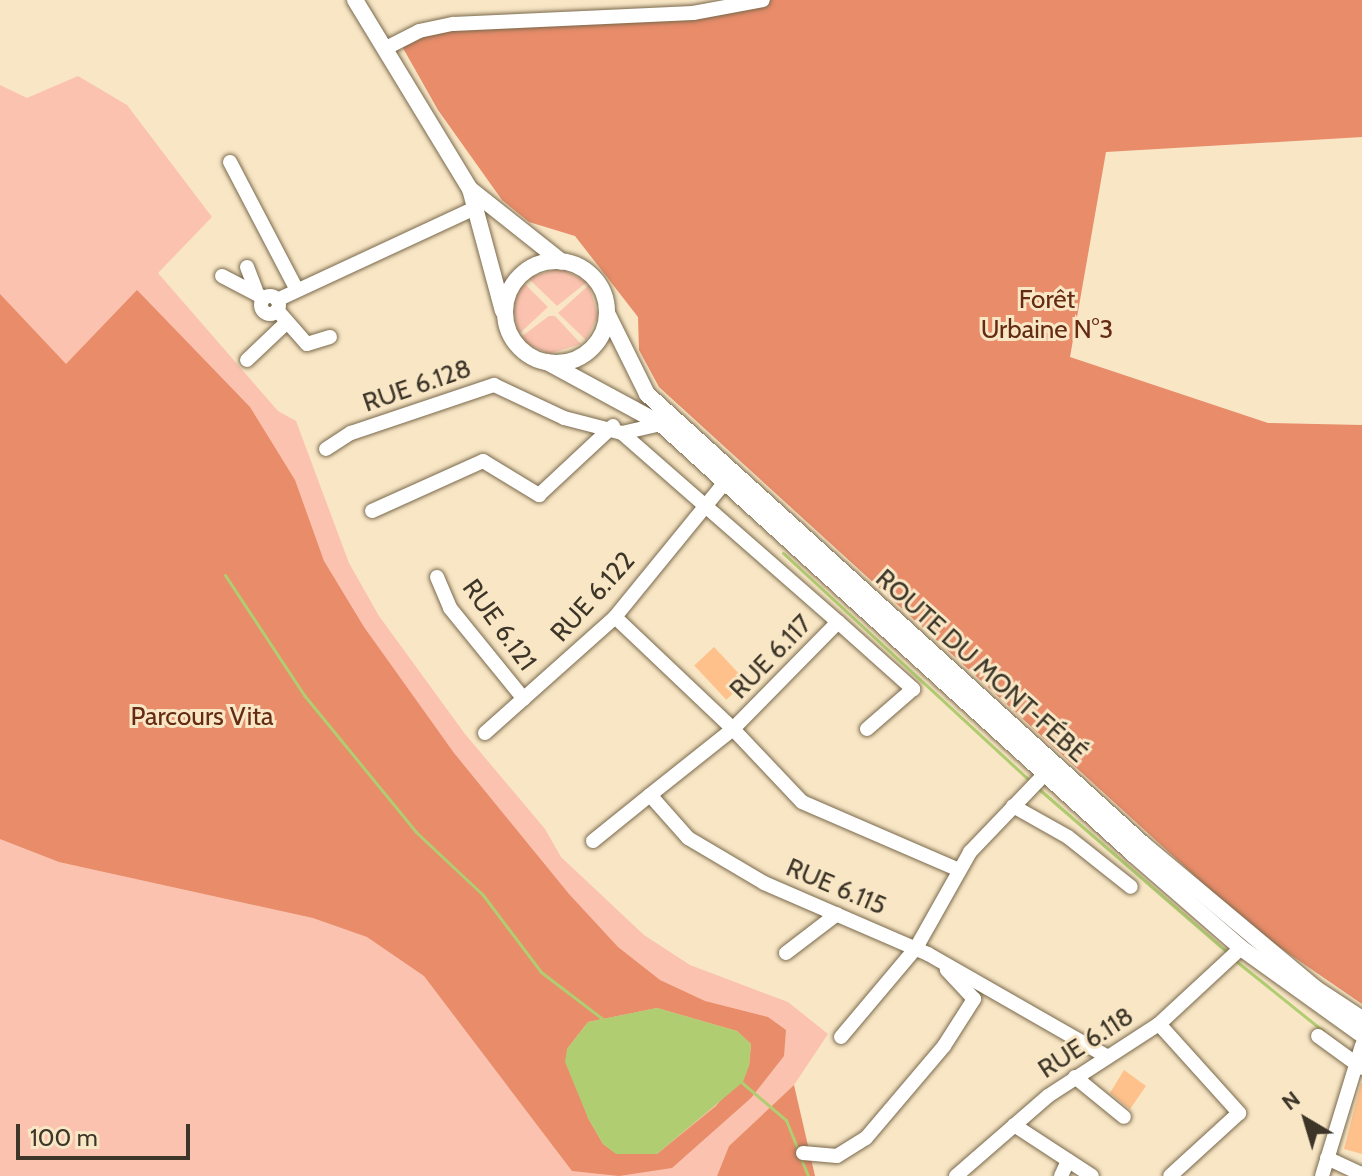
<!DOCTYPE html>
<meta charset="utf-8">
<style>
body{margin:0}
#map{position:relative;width:1362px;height:1176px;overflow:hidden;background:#f8e6c5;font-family:Cabin,sans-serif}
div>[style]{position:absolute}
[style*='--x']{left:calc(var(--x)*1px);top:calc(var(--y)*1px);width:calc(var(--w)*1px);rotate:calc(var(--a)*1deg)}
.green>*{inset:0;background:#fbc3af}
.forest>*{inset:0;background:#e88c6a}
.water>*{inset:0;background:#b1cd71}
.stream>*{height:3px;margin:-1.5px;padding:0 1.5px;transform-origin:1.5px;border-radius:1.5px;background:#b1cd71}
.building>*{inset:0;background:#fec18c;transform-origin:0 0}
.roads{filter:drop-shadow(0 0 2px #79694c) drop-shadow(0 0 2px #79694c)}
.minor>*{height:14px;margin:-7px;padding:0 7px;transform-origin:7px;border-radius:7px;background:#fff}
.minor>.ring{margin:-7px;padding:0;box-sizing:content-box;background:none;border:14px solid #fff;border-radius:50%}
.tertiary>*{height:16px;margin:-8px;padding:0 8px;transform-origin:8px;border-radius:8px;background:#fff}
.tertiary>.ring{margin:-8px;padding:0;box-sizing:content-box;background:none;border:16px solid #fff;border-radius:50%}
span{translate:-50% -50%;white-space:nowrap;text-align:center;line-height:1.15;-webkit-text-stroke:6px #f8e6c5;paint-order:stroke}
.park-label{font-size:26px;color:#642a12}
.street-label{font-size:26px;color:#3c3528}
.north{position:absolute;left:1266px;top:1080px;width:80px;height:80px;-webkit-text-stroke:6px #f8e6c5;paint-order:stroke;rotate:322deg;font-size:22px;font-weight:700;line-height:32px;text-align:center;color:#3c3528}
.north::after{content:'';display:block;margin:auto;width:28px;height:36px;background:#3c3528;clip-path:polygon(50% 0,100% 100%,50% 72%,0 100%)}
.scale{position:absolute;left:16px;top:1124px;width:174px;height:36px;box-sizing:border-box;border:4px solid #3c3528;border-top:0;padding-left:10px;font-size:24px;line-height:28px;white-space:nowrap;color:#3c3528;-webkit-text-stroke:6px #f8e6c5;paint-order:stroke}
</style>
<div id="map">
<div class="green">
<i style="clip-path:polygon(78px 76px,127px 105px,212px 217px,158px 273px,278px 411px,296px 421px,349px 563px,379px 616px,465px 734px,545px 829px,561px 857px,644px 935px,690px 965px,788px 1002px,828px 1034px,794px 1085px,729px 1146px,717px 1176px,0 1176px,0 85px,27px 98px)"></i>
<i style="clip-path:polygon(560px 268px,587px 282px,557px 306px,528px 278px)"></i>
<i style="clip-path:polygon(523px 282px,548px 307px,519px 334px,512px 306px)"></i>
<i style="clip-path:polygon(589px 285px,598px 316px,586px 340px,558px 313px)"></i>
<i style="clip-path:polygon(549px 316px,555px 316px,581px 344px,549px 354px,525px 343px,521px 337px)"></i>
</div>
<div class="forest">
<i style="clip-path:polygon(763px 0,1362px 0,1362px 137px,1106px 152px,1070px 357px,1268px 423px,1362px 425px,1362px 1004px,1253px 929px,659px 387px,639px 350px,638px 317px,575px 236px,529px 222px,502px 200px,438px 110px,399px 41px,419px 31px,641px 16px)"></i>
<i style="clip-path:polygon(evenodd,137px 290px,250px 407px,295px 480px,324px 561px,364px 627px,454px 753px,569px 894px,618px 947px,660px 980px,705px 1001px,768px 1017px,786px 1030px,784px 1056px,751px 1098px,672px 1168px,619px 1176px,572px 1171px,424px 976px,367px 937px,313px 918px,59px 862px,0 839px,0 294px,66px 364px,137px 290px,657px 1008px,737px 1031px,751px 1044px,749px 1066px,716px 1106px,657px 1154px,617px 1154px,603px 1144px,588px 1118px,567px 1049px,588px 1022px,657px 1008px)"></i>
<i style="clip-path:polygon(794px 1085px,815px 1176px,717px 1176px,729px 1146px)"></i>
</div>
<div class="water">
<i style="clip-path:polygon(657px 1008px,737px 1031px,751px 1044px,749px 1066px,743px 1082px,657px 1154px,616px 1154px,603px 1144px,588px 1118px,565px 1062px,567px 1049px,588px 1022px)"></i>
</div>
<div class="stream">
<i style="--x:783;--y:553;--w:333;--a:42.7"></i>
<i style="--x:225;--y:575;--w:144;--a:56.6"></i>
<i style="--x:304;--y:695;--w:177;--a:50.7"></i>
<i style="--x:416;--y:832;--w:92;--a:43.2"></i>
<i style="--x:483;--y:895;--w:96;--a:53"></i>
<i style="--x:541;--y:972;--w:79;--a:37.3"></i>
<i style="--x:1040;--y:790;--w:249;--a:40.9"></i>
<i style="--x:1236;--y:961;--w:112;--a:38.8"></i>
<i style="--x:740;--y:1081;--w:60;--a:40.3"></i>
<i style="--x:786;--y:1120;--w:31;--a:68"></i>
<i style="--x:800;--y:1156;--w:22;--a:68"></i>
</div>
<div class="building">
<i style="left:714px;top:647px;width:47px;height:27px;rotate:47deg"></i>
<i style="clip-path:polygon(1124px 1070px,1146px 1086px,1130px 1109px,1110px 1093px)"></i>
<i style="clip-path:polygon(1361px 1083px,1362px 1083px,1362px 1154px,1344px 1149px)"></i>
</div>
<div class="roads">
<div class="minor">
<i style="--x:386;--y:48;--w:37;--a:-27"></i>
<i style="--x:419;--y:31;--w:35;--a:-12"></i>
<i style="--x:453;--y:24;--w:240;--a:-2.6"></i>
<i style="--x:693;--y:13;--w:71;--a:-10.5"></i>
<i style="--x:230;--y:162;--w:144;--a:62.4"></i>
<i style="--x:247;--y:267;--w:25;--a:69"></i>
<i style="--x:222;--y:276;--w:47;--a:27.6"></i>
<i class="ring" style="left:261px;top:296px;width:4px;height:4px"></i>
<i style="--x:277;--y:300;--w:218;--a:-24.9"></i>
<i style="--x:277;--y:310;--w:45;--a:48.6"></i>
<i style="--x:307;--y:344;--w:24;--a:-17"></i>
<i style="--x:247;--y:360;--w:55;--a:-43.5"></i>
<i style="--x:622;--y:433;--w:287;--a:41.2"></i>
<i style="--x:838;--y:622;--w:150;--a:134.5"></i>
<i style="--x:733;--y:729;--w:100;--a:46.6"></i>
<i style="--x:802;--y:802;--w:169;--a:23.4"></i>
<i style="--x:326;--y:449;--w:30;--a:-33"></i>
<i style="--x:351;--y:433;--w:151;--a:-18.6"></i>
<i style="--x:494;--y:385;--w:77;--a:25.2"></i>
<i style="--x:564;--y:418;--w:60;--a:14.5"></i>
<i style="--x:622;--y:433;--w:40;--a:-13"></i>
<i style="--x:372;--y:511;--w:122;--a:-24.2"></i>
<i style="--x:483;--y:461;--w:66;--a:31.3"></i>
<i style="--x:539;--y:495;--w:101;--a:-43"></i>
<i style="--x:437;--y:577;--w:34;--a:67"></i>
<i style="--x:450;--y:608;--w:117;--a:50.9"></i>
<i style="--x:615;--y:617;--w:163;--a:43.5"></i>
<i style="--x:733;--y:729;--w:106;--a:141.5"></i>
<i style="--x:650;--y:795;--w:57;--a:48.5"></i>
<i style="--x:688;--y:838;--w:88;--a:30.6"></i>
<i style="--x:764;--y:883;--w:179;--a:23.4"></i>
<i style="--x:928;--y:954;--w:207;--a:29.8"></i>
<i style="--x:838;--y:622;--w:101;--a:41.8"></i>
<i style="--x:913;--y:689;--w:61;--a:139"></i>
<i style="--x:485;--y:733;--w:174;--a:-41.7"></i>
<i style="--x:615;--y:617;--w:176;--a:-50.8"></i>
<i style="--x:1013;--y:806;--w:63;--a:29.4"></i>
<i style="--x:1068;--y:837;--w:80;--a:38.4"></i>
<i style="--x:593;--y:841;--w:73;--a:-38.9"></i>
<i style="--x:786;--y:953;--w:64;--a:-37.4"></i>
<i style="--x:1159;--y:1024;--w:120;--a:48"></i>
<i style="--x:1239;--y:1113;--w:93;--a:137.6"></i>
<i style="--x:1318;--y:1036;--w:54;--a:36"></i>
<i style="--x:841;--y:1037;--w:116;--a:-49.9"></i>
<i style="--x:916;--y:948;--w:110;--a:-60.6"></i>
<i style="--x:970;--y:852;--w:105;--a:-46.2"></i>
<i style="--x:1075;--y:1077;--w:63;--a:39.2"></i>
<i style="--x:1014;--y:1125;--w:93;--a:33.2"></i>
<i style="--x:803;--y:1153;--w:34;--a:5"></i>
<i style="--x:837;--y:1156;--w:34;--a:-32"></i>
<i style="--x:866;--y:1138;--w:121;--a:-49.7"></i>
<i style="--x:944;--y:1046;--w:56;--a:-57.4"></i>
<i style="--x:974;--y:999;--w:40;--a:-133"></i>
<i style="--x:1327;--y:1158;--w:38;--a:25"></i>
<i style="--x:956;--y:1176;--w:122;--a:-41"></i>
<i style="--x:1048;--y:1096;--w:132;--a:-33"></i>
<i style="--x:1159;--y:1024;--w:112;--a:-42.8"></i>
<i style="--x:1061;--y:1176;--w:17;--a:-65"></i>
<i style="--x:1322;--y:1176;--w:137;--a:-73"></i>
</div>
<div class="tertiary">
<i style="--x:355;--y:0;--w:221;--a:58.7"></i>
<i style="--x:470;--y:189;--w:117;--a:38.4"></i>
<i style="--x:470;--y:189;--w:126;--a:74.9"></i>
<i class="ring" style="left:505px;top:261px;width:86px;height:86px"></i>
<i style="--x:607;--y:313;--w:90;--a:63.7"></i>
<i style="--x:647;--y:394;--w:670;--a:42.22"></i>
<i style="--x:1143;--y:844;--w:224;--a:39.9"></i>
<i style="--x:1315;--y:988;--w:56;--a:33.4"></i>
<i style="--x:547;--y:362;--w:130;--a:28.5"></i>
<i style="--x:661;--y:424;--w:639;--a:42.33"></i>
<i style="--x:1133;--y:854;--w:143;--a:41"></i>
<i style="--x:1241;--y:948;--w:149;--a:35.7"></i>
</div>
</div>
<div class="park-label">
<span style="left:1047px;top:315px">Forêt<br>Urbaine N°3</span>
<span style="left:202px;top:717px">Parcours Vita</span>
</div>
<div class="street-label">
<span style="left:417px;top:386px;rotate:-19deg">RUE 6.128</span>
<span style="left:593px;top:597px;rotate:-48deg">RUE 6.122</span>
<span style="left:499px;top:625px;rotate:54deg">RUE 6.121</span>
<span style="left:771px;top:657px;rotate:-46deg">RUE 6.117</span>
<span style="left:981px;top:666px;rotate:42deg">ROUTE DU MONT-FÉBÉ</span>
<span style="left:836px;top:887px;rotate:23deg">RUE 6.115</span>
<span style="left:1086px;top:1043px;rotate:-33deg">RUE 6.118</span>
</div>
<div class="north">N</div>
<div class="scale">100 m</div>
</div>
